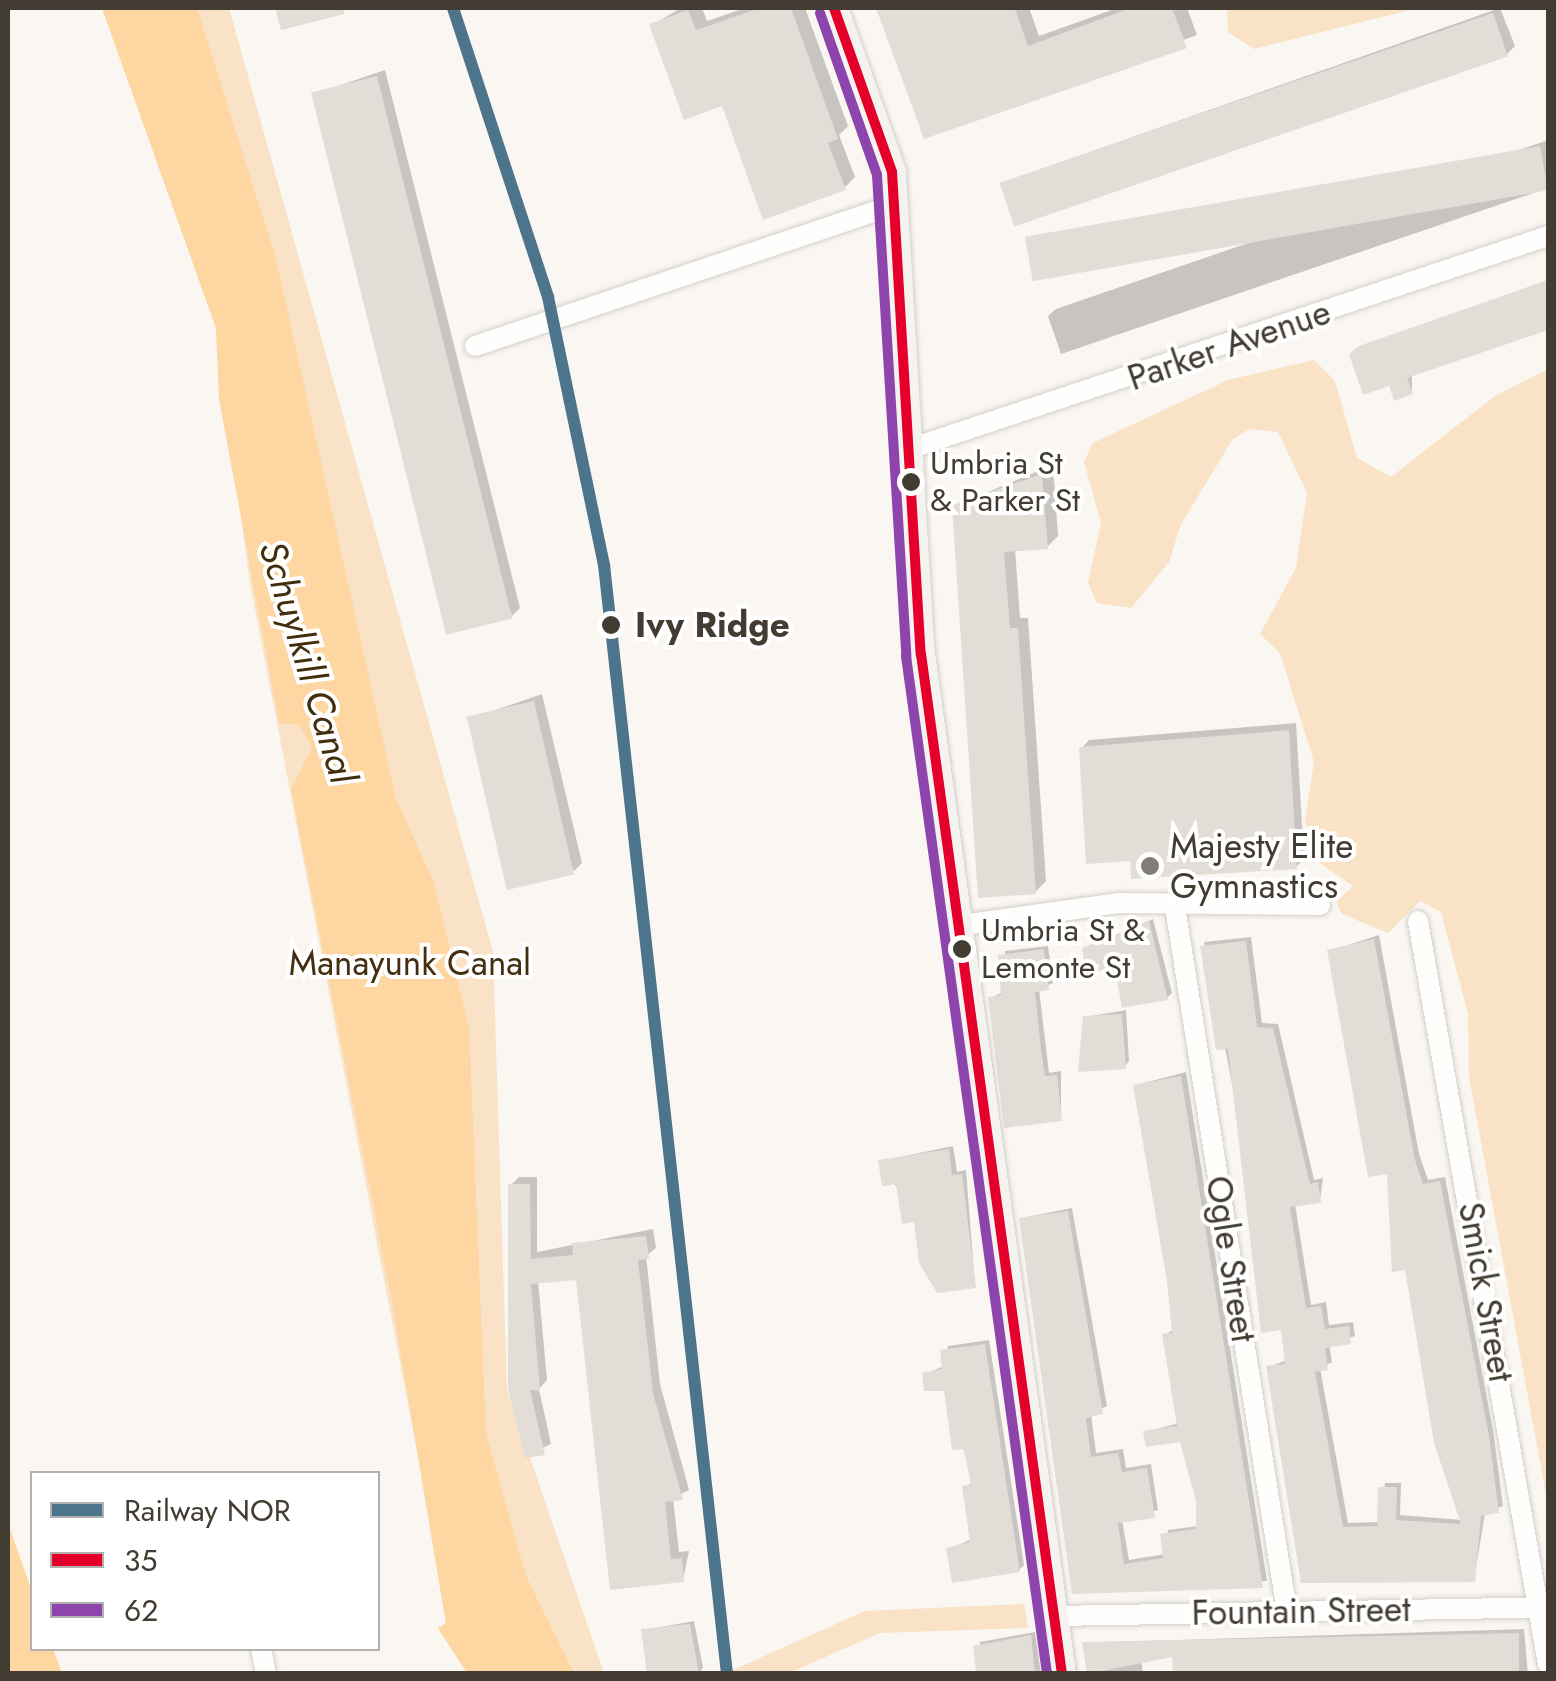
<!DOCTYPE html>
<style>
body{margin:0}
#map{position:relative;width:1556px;height:1681px;overflow:hidden;background:#faf6f2;font-family:Jost,sans-serif}
div>[style]{position:absolute}
[style*='--x']{left:calc(var(--x)*1px);top:calc(var(--y)*1px);width:calc(var(--w)*1px);rotate:calc(var(--a)*1deg)}
.green>*{inset:0;background:#f9e2c5}
.water>*{inset:0;background:#fdd6a2}
.shadow>*{inset:0;background:#0003}
.building>*{inset:0;background:#e2ddd7;transform-origin:0 0}
.roads{filter:drop-shadow(0 0 2px #d2cec8) drop-shadow(0 0 2px #d2cec8)}
.minor>*{height:20px;margin:-10px;padding:0 10px;transform-origin:10px;border-radius:10px;background:#fefefd}
.secondary>*{height:28px;margin:-14px;padding:0 14px;transform-origin:14px;border-radius:14px;background:#f5f3ef}
.bus-1>*{height:10px;margin:-5px;padding:0 5px;transform-origin:5px;border-radius:5px;background:#e4002b}
.bus-2>*{height:10px;margin:-5px;padding:0 5px;transform-origin:5px;border-radius:5px;background:#8e44ad}
.rail-1>*{height:12px;margin:-6px;padding:0 6px;transform-origin:6px;border-radius:6px;background:#4c748c}
.dots>*{width:28px;height:28px;translate:-50% -50%;box-sizing:border-box;border:5px solid #fff;border-radius:50%}
span{translate:-50% -50%;white-space:nowrap;text-align:center;line-height:1.15;-webkit-text-stroke:8px #fff;paint-order:stroke}
.bus-label{font-size:32px;color:#423c33}
.left{translate:0 -50%;text-align:left}
.street-label{font-size:35px;color:#423c33}
.stop-label{font-size:35px;color:#423c33;font-weight:700}
.poi-label{font-size:35px;color:#423c33}
.park-label{font-size:35px;color:#442e0f}
.water-label{font-size:38px;color:#422d0d;font-style:italic}
.frame{position:absolute;inset:0;border:10px solid #423c33;pointer-events:none}
.legend{position:absolute;left:30px;top:1471px;width:350px;height:180px;box-sizing:border-box;background:#fff;border:2px solid #b3b1ad;margin:0;padding:12px 18px;list-style:none;font-size:30px;color:#423c33}
.legend li{display:flex;align-items:center;gap:20px;height:50px}
.legend b{width:50px;border:2px solid #b3b1ad}
</style>
<div id="map">
<div class="green">
<i style="clip-path:polygon(102px 8px,229px 8px,493px 952px,507px 1391px,604px 1673px,467px 1673px,438px 1628px,446px 1623px,415px 1440px,250px 583px,216px 328px)"></i>
<i style="clip-path:polygon(1227px 8px,1418px 8px,1254px 49px,1228px 32px)"></i>
<i style="clip-path:polygon(1314px 360px,1335px 381px,1357px 458px,1391px 477px,1495px 396px,1548px 369px,1548px 1505px,1469px 1077px,1468px 1014px,1441px 912px,1420px 901px,1388px 933px,1342px 914px,1336px 902px,1353px 886px,1317px 861px,1305px 820px,1314px 762px,1280px 653px,1260px 634px,1296px 568px,1307px 493px,1278px 432px,1250px 429px,1233px 439px,1181px 524px,1169px 562px,1131px 608px,1097px 603px,1088px 583px,1101px 523px,1084px 462px,1093px 443px,1228px 380px)"></i>
<i style="clip-path:polygon(1024px 1604px,1028px 1628px,880px 1633px,789px 1673px,726px 1673px,865px 1611px)"></i>
</div>
<div class="water">
<i style="clip-path:polygon(102px 8px,197px 8px,276px 259px,396px 799px,433px 881px,469px 1027px,486px 1434px,526px 1576px,574px 1673px,467px 1673px,438px 1628px,446px 1623px,391px 1296px,291px 789px,312px 748px,300px 725px,279px 723px,219px 399px,216px 328px)"></i>
<i style="clip-path:polygon(8px 1523px,32px 1592px,32px 1648px,53px 1649px,62px 1673px,8px 1673px)"></i>
</div>
<div class="shadow">
<i style="clip-path:polygon(681px 8px,702px 8px,707px 21px,745px 8px,805px 8px,848px 126px,839px 135px,855px 177px,844px 188px,723px 103px,652px 25px)"></i>
<i style="clip-path:polygon(882px 8px,1029px 8px,1039px 36px,1117px 8px,1187px 8px,1197px 35px,925px 135px)"></i>
<i style="clip-path:polygon(1500px 8px,1515px 46px,1507px 54px,1002px 183px)"></i>
<i style="clip-path:polygon(385px 70px,520px 608px,512px 616px,314px 94px)"></i>
<i style="clip-path:polygon(1548px 140px,1548px 188px,1061px 354px,1048px 316px,1056px 309px)"></i>
<i style="clip-path:polygon(1548px 280px,1548px 327px,1412px 374px,1412px 392px,1357px 350px)"></i>
<i style="clip-path:polygon(1053px 465px,1058px 536px,1047px 547px,1015px 549px,1020px 618px,1028px 618px,1046px 881px,1035px 892px,954px 506px)"></i>
<i style="clip-path:polygon(542px 694px,582px 863px,574px 871px,469px 719px)"></i>
<i style="clip-path:polygon(1296px 723px,1304px 859px,1296px 867px,1082px 748px,1089px 740px)"></i>
<i style="clip-path:polygon(1153px 919px,1172px 993px,1167px 998px,1085px 949px)"></i>
<i style="clip-path:polygon(1379px 935px,1419px 1154px,1428px 1180px,1445px 1177px,1493px 1430px,1503px 1506px,1485px 1513px,1474px 1580px,1303px 1580px,1269px 1367px,1287px 1360px,1204px 942px,1251px 937px,1262px 1023px,1278px 1024px,1314px 1180px,1323px 1178px,1320px 1200px,1295px 1204px,1311px 1305px,1326px 1302px,1329px 1325px,1353px 1322px,1355px 1336px,1329px 1344px,1332px 1362px,1320px 1368px,1348px 1523px,1380px 1522px,1385px 1483px,1401px 1483px,1400px 1515px,1462px 1520px,1390px 1171px,1330px 951px)"></i>
<i style="clip-path:polygon(1048px 946px,1053px 983px,1039px 989px,1049px 1073px,1061px 1071px,1061px 1119px,990px 998px,1003px 992px,1005px 951px)"></i>
<i style="clip-path:polygon(1126px 1010px,1129px 1061px,1125px 1066px,1085px 1017px)"></i>
<i style="clip-path:polygon(1186px 1072px,1267px 1581px,1074px 1591px,1022px 1218px,1072px 1208px,1107px 1406px,1091px 1414px,1096px 1453px,1123px 1449px,1126px 1468px,1151px 1464px,1158px 1510px,1122px 1520px,1129px 1560px,1165px 1554px,1168px 1530px,1198px 1526px,1199px 1501px,1182px 1440px,1146px 1432px,1179px 1423px,1165px 1335px,1174px 1329px,1169px 1280px,1136px 1085px)"></i>
<i style="clip-path:polygon(953px 1146px,957px 1172px,966px 1170px,975px 1286px,916px 1220px,881px 1161px)"></i>
<i style="clip-path:polygon(519px 1177px,537px 1177px,537px 1252px,653px 1229px,656px 1248px,646px 1256px,660px 1384px,689px 1490px,673px 1498px,679px 1552px,689px 1551px,683px 1579px,613px 1587px,578px 1277px,538px 1281px,547px 1380px,539px 1389px,551px 1444px,527px 1455px,511px 1185px)"></i>
<i style="clip-path:polygon(989px 1340px,1024px 1565px,1019px 1570px,949px 1549px,972px 1539px,965px 1487px,973px 1482px,946px 1389px,925px 1374px,944px 1366px,948px 1346px)"></i>
<i style="clip-path:polygon(694px 1621px,703px 1668px,698px 1673px,644px 1630px)"></i>
<i style="clip-path:polygon(1524px 1629px,1528px 1674px,1175px 1674px,1175px 1654px,1141px 1658px,1143px 1674px,1091px 1674px,1085px 1643px)"></i>
<i style="clip-path:polygon(1035px 1632px,1041px 1674px,980px 1674px,980px 1642px)"></i>
</div>
<div class="building">
<i style="clip-path:polygon(275px 8px,343px 8px,344px 14px,281px 30px)"></i>
<i style="clip-path:polygon(760px 8px,791px 8px,838px 139px,828px 143px,846px 190px,763px 220px,722px 106px,684px 120px,649px 24px,688px 10px,696px 30px)"></i>
<i style="clip-path:polygon(876px 8px,1015px 8px,1028px 46px,1131px 8px,1172px 8px,1187px 48px,924px 139px)"></i>
<i style="left:1493px;top:13px;width:46px;height:522px;rotate:71deg"></i>
<i style="left:377px;top:76px;width:559px;height:68px;rotate:76deg"></i>
<i style="left:1540px;top:146px;width:45px;height:523px;rotate:80deg"></i>
<i style="clip-path:polygon(1548px 280px,1548px 330px,1407px 378px,1413px 394px,1394px 401px,1389px 386px,1363px 395px,1349px 354px,1359px 346px)"></i>
<i style="clip-path:polygon(1042px 474px,1048px 549px,1004px 552px,1010px 628px,1018px 628px,1036px 894px,978px 898px,952px 505px)"></i>
<i style="left:534px;top:701px;width:178px;height:69px;rotate:77deg"></i>
<i style="clip-path:polygon(1289px 730px,1297px 869px,1131px 879px,1130px 861px,1086px 864px,1079px 747px)"></i>
<i style="clip-path:polygon(1149px 921px,1168px 1000px,1122px 1008px,1115px 968px,1086px 973px,1082px 948px)"></i>
<i style="clip-path:polygon(1374px 939px,1415px 1160px,1423px 1184px,1440px 1181px,1489px 1436px,1499px 1513px,1481px 1516px,1475px 1582px,1301px 1583px,1266px 1366px,1285px 1364px,1281px 1330px,1261px 1333px,1228px 1049px,1216px 1050px,1200px 946px,1246px 941px,1257px 1027px,1273px 1028px,1310px 1184px,1318px 1182px,1321px 1203px,1290px 1207px,1306px 1308px,1321px 1306px,1325px 1329px,1349px 1326px,1351px 1344px,1325px 1348px,1328px 1370px,1315px 1372px,1343px 1527px,1377px 1526px,1378px 1487px,1397px 1487px,1396px 1520px,1461px 1524px,1434px 1443px,1405px 1270px,1392px 1272px,1387px 1174px,1368px 1177px,1327px 950px)"></i>
<i style="clip-path:polygon(1044px 949px,1049px 990px,1035px 992px,1041px 1049px,1045px 1076px,1057px 1075px,1062px 1121px,1004px 1128px,988px 997px,1001px 995px,998px 955px)"></i>
<i style="clip-path:polygon(1122px 1014px,1126px 1069px,1078px 1072px,1083px 1016px)"></i>
<i style="clip-path:polygon(1181px 1076px,1263px 1588px,1072px 1594px,1019px 1218px,1068px 1211px,1103px 1414px,1086px 1418px,1091px 1457px,1118px 1453px,1122px 1472px,1147px 1468px,1155px 1518px,1118px 1523px,1124px 1564px,1163px 1558px,1160px 1534px,1196px 1529px,1196px 1501px,1180px 1442px,1146px 1447px,1143px 1431px,1177px 1426px,1162px 1334px,1172px 1333px,1167px 1281px,1133px 1085px)"></i>
<i style="clip-path:polygon(949px 1149px,952px 1175px,962px 1174px,976px 1288px,937px 1293px,919px 1263px,914px 1222px,902px 1224px,896px 1184px,882px 1186px,878px 1160px)"></i>
<i style="clip-path:polygon(508px 1184px,530px 1184px,531px 1259px,573px 1255px,572px 1243px,646px 1236px,649px 1259px,638px 1260px,653px 1393px,683px 1500px,665px 1502px,671px 1559px,682px 1558px,684px 1582px,610px 1590px,576px 1280px,531px 1284px,540px 1391px,530px 1390px,545px 1455px,525px 1458px,508px 1390px)"></i>
<i style="clip-path:polygon(985px 1344px,1020px 1572px,952px 1583px,946px 1548px,970px 1542px,962px 1486px,971px 1485px,964px 1449px,952px 1450px,944px 1391px,924px 1391px,922px 1373px,942px 1369px,940px 1350px)"></i>
<i style="clip-path:polygon(690px 1624px,699px 1674px,647px 1674px,641px 1629px)"></i>
<i style="clip-path:polygon(1519px 1633px,1519px 1674px,1173px 1674px,1172px 1657px,1087px 1674px,1082px 1642px)"></i>
<i style="clip-path:polygon(1031px 1635px,1035px 1674px,976px 1673px,973px 1646px)"></i>
</div>
<div class="roads">
<div class="minor">
<i style="--x:475;--y:346;--w:443;--a:-18.6"></i>
<i style="--x:909;--y:449;--w:674;--a:-18.43"></i>
<i style="--x:1175;--y:907;--w:714;--a:80.97"></i>
<i style="--x:1418;--y:921;--w:754;--a:80.08"></i>
<i style="--x:955;--y:926;--w:166;--a:-8"></i>
<i style="--x:1119;--y:903;--w:201;--a:0.6"></i>
<i style="--x:1053;--y:1616;--w:495;--a:-1"></i>
<i style="--x:261;--y:1648;--w:26;--a:79"></i>
</div>
<div class="secondary">
<i style="--x:834;--y:8;--w:174;--a:70.5"></i>
<i style="--x:892;--y:172;--w:483;--a:86.6"></i>
<i style="--x:921;--y:654;--w:1030;--a:82.13"></i>
</div>
</div>
<div class="bus-1">
<i style="--x:834;--y:8;--w:174;--a:70.5"></i>
<i style="--x:892;--y:172;--w:483;--a:86.6"></i>
<i style="--x:921;--y:654;--w:1030;--a:82.13"></i>
</div>
<div class="bus-2">
<i style="--x:820;--y:13;--w:172;--a:70.6"></i>
<i style="--x:877;--y:175;--w:482;--a:86.5"></i>
<i style="--x:906;--y:656;--w:1028;--a:82.11"></i>
</div>
<div class="rail-1">
<i style="--x:453;--y:8;--w:304;--a:71.8"></i>
<i style="--x:548;--y:297;--w:274;--a:78.2"></i>
<i style="--x:604;--y:565;--w:1116;--a:83.67"></i>
</div>
<div class="dots">
<i style="left:911px;top:482px;background:#423c33"></i>
<i style="left:611px;top:625px;background:#423c33"></i>
<i style="left:1150px;top:866px;background:#827d76"></i>
<i style="left:962px;top:949px;background:#423c33"></i>
</div>
<div class="bus-label">
<span class="left" style="left:930px;top:482px">Umbria St<br>&amp; Parker St</span>
<span class="left" style="left:981px;top:949px">Umbria St &amp;<br>Lemonte St</span>
</div>
<div class="street-label">
<span style="left:1229px;top:345px;rotate:-19deg">Parker Avenue</span>
<span style="left:1231px;top:1259px;rotate:81deg">Ogle Street</span>
<span style="left:1486px;top:1292px;rotate:80deg">Smick Street</span>
<span style="left:1301px;top:1611px;rotate:-1deg">Fountain Street</span>
</div>
<div class="stop-label">
<span class="left" style="left:635px;top:625px">Ivy Ridge</span>
</div>
<div class="poi-label">
<span class="left" style="left:1170px;top:866px">Majesty Elite<br>Gymnastics</span>
</div>
<div class="park-label">
<span style="left:410px;top:963px">Manayunk Canal</span>
</div>
<div class="water-label">
<span style="left:308px;top:662px;rotate:73deg">Schuylkill Canal</span>
</div>
<div class="frame"></div>
<ul class="legend">
<li><b style="height:12px;background:#4c748c"></b>Railway NOR</li>
<li><b style="height:12px;background:#e4002b"></b>35</li>
<li><b style="height:12px;background:#8e44ad"></b>62</li>
</ul>
</div>
